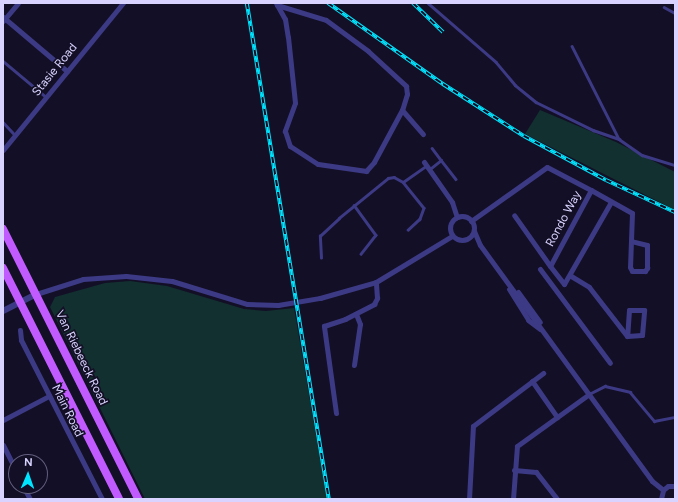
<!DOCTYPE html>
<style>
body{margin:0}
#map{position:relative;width:678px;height:502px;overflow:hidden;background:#130f26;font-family:Figtree,sans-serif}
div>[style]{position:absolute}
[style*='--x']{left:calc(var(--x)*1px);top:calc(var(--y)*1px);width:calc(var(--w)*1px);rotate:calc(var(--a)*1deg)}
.green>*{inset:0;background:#12302f}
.service>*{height:2.5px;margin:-1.25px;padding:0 1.25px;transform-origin:1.25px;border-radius:1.25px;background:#3d3a85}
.minor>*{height:5px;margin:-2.5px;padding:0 2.5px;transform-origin:2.5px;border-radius:2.5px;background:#3d3a85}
.minor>.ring{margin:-2.5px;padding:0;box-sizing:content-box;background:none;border:5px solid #3d3a85;border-radius:50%}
.tertiary>*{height:6px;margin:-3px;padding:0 3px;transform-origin:3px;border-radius:3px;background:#3d3a85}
.primary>*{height:8px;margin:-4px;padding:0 4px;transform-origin:4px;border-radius:4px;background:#c25bff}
.rail>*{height:3.5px;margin-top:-1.75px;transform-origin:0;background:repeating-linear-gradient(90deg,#130f26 0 6px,#00e5ff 0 12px);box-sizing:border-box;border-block:1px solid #00e5ff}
span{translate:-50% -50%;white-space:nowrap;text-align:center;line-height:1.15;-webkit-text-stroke:3.5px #130f26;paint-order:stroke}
.street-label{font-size:12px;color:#d9d4ff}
.frame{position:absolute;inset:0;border:4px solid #d9d4ff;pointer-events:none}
.north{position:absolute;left:8px;top:454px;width:40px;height:40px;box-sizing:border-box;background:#130f26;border:1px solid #625e7d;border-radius:50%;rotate:2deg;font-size:11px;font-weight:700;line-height:16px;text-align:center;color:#d9d4ff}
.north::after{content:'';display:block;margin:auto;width:14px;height:18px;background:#00e5ff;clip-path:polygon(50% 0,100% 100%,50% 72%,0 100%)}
</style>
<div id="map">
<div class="green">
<i style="clip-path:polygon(540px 110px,616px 142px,675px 172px,675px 210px,525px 134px)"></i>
<i style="clip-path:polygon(130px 281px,167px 286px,244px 309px,266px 311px,294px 308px,327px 499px,145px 499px,50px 307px,55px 297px,105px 283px)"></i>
</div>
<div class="service">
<i style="--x:428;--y:3;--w:90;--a:40.9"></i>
<i style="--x:496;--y:62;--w:30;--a:50"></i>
<i style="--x:515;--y:85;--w:27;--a:39"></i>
<i style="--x:536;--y:102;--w:64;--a:26.2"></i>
<i style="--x:593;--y:130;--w:28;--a:19"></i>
<i style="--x:619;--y:139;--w:28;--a:35"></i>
<i style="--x:642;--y:155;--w:34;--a:17"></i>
<i style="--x:664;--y:7;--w:13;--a:29"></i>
<i style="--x:572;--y:46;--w:104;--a:63.2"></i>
<i style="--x:3;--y:61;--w:56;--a:39.9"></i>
<i style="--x:3;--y:122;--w:18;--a:47"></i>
<i style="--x:432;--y:148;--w:15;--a:53"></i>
<i style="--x:430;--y:169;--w:14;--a:-39"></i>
<i style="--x:441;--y:160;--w:24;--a:52"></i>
<i style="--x:403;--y:182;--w:33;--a:51"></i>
<i style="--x:424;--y:208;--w:12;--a:110"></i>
<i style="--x:420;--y:219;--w:16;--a:137"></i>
<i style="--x:354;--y:205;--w:37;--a:54"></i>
<i style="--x:376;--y:235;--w:24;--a:128"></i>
<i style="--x:321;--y:258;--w:22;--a:-93"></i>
<i style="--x:320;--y:236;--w:26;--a:-43"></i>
<i style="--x:339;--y:218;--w:63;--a:-39.2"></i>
<i style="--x:388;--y:178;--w:6;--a:-9"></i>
<i style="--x:394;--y:177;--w:10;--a:29"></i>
<i style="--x:403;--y:182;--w:28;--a:-35"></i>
<i style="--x:589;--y:394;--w:18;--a:-27"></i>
<i style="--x:605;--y:386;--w:26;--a:13"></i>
<i style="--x:630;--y:392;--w:38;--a:50"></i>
<i style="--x:654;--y:421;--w:21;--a:-11"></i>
</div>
<div class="minor">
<i style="--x:276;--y:3;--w:18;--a:61"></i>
<i style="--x:285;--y:19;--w:18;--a:81"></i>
<i style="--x:288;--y:37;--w:66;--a:83.9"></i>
<i style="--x:295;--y:103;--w:30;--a:110"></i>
<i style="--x:285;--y:131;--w:16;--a:72"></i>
<i style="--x:290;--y:146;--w:33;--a:33"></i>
<i style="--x:318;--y:164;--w:49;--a:8.3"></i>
<i style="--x:366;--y:171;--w:12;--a:-48"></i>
<i style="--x:374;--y:162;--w:59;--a:-61.7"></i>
<i style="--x:277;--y:5;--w:51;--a:17"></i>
<i style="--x:326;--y:20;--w:52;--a:36.4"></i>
<i style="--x:368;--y:51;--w:52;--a:42.6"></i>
<i style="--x:406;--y:86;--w:8;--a:83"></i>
<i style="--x:407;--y:94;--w:17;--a:107"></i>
<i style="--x:402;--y:110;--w:32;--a:49"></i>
<i style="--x:3;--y:17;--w:84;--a:40.2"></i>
<i style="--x:3;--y:21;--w:23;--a:-50"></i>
<i style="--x:3;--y:150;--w:190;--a:-50.8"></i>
<i style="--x:424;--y:162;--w:49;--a:55"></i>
<i style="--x:452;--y:202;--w:16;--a:72"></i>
<i style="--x:591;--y:190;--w:47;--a:29.3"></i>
<i style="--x:632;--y:213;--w:54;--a:92.1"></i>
<i style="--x:630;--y:267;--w:4;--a:63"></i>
<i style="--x:632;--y:271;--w:13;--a:0"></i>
<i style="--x:645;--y:271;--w:4;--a:-56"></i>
<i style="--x:647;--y:268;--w:23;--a:-90"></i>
<i style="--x:647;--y:245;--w:16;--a:-166"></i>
<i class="ring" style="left:450px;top:216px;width:19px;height:19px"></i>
<i style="--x:471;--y:221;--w:93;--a:-35.4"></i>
<i style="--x:547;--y:167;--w:50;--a:27.6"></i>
<i style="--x:591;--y:190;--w:86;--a:118.3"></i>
<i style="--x:550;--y:266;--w:62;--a:-125.2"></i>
<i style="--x:474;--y:231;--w:15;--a:67"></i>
<i style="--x:480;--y:245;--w:292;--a:53.9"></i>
<i style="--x:652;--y:481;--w:14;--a:39"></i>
<i style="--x:550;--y:266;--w:23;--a:52"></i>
<i style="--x:564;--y:284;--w:95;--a:-60.2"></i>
<i style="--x:540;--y:269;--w:117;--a:53.3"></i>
<i style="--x:571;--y:276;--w:21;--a:31"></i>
<i style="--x:589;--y:287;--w:62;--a:52.2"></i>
<i style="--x:627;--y:336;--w:15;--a:-4"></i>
<i style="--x:642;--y:335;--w:25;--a:-85"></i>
<i style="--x:644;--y:310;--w:15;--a:180"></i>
<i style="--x:629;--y:310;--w:26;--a:94"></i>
<i style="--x:509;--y:289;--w:36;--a:58"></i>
<i style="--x:528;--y:320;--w:15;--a:37"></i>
<i style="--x:518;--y:292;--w:37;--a:54"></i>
<i style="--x:36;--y:294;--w:49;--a:-17.7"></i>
<i style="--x:83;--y:279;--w:43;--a:-4"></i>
<i style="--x:126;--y:276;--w:46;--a:6.2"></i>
<i style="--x:172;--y:281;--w:78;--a:17"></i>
<i style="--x:247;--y:304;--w:31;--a:2"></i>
<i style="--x:278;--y:305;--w:43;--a:-9.5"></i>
<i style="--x:320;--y:298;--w:58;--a:-15.9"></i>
<i style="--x:376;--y:282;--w:89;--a:-31.2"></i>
<i style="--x:20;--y:330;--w:10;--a:84"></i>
<i style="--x:21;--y:340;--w:178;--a:63"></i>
<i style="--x:354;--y:365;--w:41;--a:-81.7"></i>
<i style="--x:360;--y:324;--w:11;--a:-112"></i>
<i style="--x:532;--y:381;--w:44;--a:55.2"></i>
<i style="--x:336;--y:413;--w:88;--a:-97.9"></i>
<i style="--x:324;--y:326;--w:22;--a:-18"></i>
<i style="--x:345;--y:319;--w:33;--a:-27"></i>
<i style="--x:374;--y:304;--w:7;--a:-63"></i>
<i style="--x:377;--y:298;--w:16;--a:-94"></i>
<i style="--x:3;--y:420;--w:52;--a:-27.6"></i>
<i style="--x:3;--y:445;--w:29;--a:63"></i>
<i style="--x:514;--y:470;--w:22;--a:5"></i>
<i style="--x:536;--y:472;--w:34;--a:52"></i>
<i style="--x:23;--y:486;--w:15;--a:62"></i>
<i style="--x:469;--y:499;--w:73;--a:-86.9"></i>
<i style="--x:473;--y:426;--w:88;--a:-37.1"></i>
<i style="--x:513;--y:499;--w:53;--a:-85.7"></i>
<i style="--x:517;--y:446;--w:89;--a:-35.8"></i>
<i style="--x:661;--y:499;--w:9;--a:-77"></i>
<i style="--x:663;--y:490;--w:6;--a:-39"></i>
<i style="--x:668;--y:486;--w:7;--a:0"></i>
</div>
<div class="tertiary">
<i style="--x:3;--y:311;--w:37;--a:-27"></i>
</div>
<div class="primary">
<i style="--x:3;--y:229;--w:302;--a:63.4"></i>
<i style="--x:3;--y:268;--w:258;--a:63.3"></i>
</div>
<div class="rail">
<i style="--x:247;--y:3;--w:503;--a:80.61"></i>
<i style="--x:328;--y:3;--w:141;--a:35.2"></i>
<i style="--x:443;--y:84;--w:96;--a:32.7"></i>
<i style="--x:524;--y:136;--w:93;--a:28.2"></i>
<i style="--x:606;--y:180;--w:76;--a:24.9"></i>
<i style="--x:413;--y:3;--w:42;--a:44"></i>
</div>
<div class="street-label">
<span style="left:55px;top:70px;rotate:-51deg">Stasie Road</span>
<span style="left:564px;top:219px;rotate:-62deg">Rondo Way</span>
<span style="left:81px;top:358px;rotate:64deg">Van Riebeeck Road</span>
<span style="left:67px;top:411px;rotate:64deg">Main Road</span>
</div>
<div class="frame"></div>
<div class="north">N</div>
</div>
